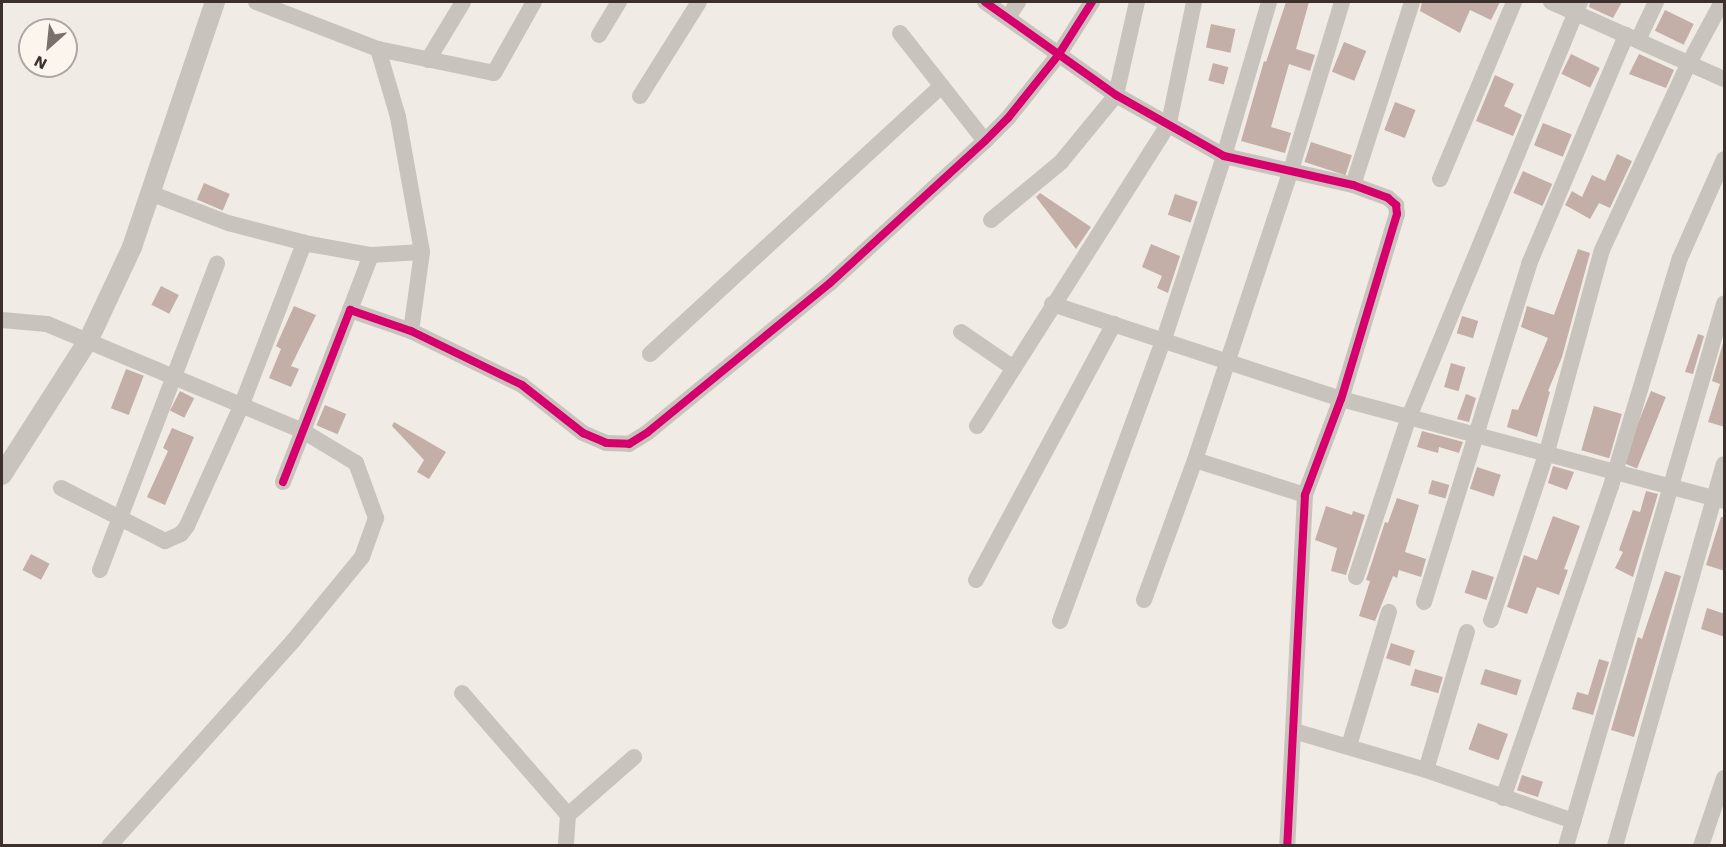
<!DOCTYPE html>
<style>
body{margin:0}
#map{position:relative;width:1726px;height:847px;overflow:hidden;background:#f0ebe5;font-family:"Work Sans",sans-serif}
div>[style]{position:absolute}
[style*='--x']{left:calc(var(--x)*1px);top:calc(var(--y)*1px);width:calc(var(--w)*1px);rotate:calc(var(--a)*1deg)}
.building>*{inset:0;background:#c3afa7;transform-origin:0 0}
.minor>*{height:16px;margin:-8px;padding:0 8px;transform-origin:8px;border-radius:8px;background:#c9c3be}
.tertiary>*{height:20px;margin:-10px;padding:0 10px;transform-origin:10px;border-radius:10px;background:#c9c3be}
.cycleway>*{height:8px;margin:-4px;padding:0 4px;transform-origin:4px;border-radius:4px;background:#d6006c}
span{translate:-50% -50%;white-space:nowrap;text-align:center;line-height:1.15;-webkit-text-stroke:4.5px #fbf5ee;paint-order:stroke}
.frame{position:absolute;inset:0;border:3px solid #3b302b;pointer-events:none}
.north{position:absolute;left:18px;top:18px;width:60px;height:60px;box-sizing:border-box;background:#fbf5ee;border:2px solid #aea6a0;border-radius:50%;rotate:207deg;font-size:16px;font-weight:700;line-height:24px;text-align:center;color:#3b302b}
.north::after{content:'';display:block;margin:auto;width:21px;height:27px;background:#7a716c;clip-path:polygon(50% 0,100% 100%,50% 72%,0 100%)}
</style>
<div id="map">
<div class="building">
<i style="clip-path:polygon(1286px 2px,1309px 2px,1296px 49px,1315px 55px,1310px 71px,1289px 64px,1271px 127px,1291px 133px,1285px 153px,1241px 141px,1264px 61px,1266px 62px)"></i>
<i style="clip-path:polygon(1422px 2px,1500px 2px,1491px 20px,1470px 10px,1460px 33px,1420px 11px)"></i>
<i style="clip-path:polygon(1590px 2px,1622px 2px,1613px 18px,1589px 7px)"></i>
<i style="left:1665px;top:10px;width:32px;height:23px;rotate:26deg"></i>
<i style="left:1211px;top:24px;width:25px;height:24px;rotate:12deg"></i>
<i style="left:1344px;top:42px;width:24px;height:32px;rotate:22deg"></i>
<i style="left:1571px;top:54px;width:32px;height:22px;rotate:26deg"></i>
<i style="clip-path:polygon(1639px 54px,1674px 70px,1666px 88px,1629px 74px)"></i>
<i style="left:1213px;top:63px;width:16px;height:18px;rotate:15deg"></i>
<i style="clip-path:polygon(1495px 75px,1514px 84px,1504px 106px,1522px 115px,1513px 136px,1476px 121px)"></i>
<i style="left:1395px;top:102px;width:22px;height:30px;rotate:21deg"></i>
<i style="left:1543px;top:123px;width:31px;height:24px;rotate:22deg"></i>
<i style="left:1311px;top:142px;width:43px;height:21px;rotate:18deg"></i>
<i style="clip-path:polygon(1617px 154px,1632px 161px,1610px 208px,1599px 203px,1590px 219px,1565px 205px,1572px 191px,1582px 197px,1592px 175px,1605px 181px)"></i>
<i style="left:1523px;top:171px;width:32px;height:24px;rotate:24deg"></i>
<i style="left:204px;top:183px;width:28px;height:18px;rotate:23deg"></i>
<i style="clip-path:polygon(1040px 193px,1091px 227px,1076px 249px,1036px 197px)"></i>
<i style="left:1175px;top:194px;width:24px;height:22px;rotate:19deg"></i>
<i style="clip-path:polygon(1151px 244px,1180px 256px,1168px 293px,1157px 288px,1162px 276px,1142px 267px)"></i>
<i style="clip-path:polygon(1578px 249px,1590px 253px,1562px 357px,1548px 391px,1550px 392px,1537px 437px,1507px 427px,1512px 409px,1518px 410px,1548px 338px,1521px 327px,1527px 306px,1554px 315px)"></i>
<i style="left:161px;top:286px;width:20px;height:21px;rotate:27deg"></i>
<i style="clip-path:polygon(294px 306px,316px 315px,291px 366px,299px 369px,291px 387px,269px 378px,281px 349px,276px 346px)"></i>
<i style="left:1462px;top:316px;width:17px;height:18px;rotate:17deg"></i>
<i style="clip-path:polygon(1698px 334px,1704px 336px,1693px 374px,1685px 372px)"></i>
<i style="clip-path:polygon(1723px 343px,1725px 344px,1725px 427px,1708px 422px,1720px 384px,1712px 381px)"></i>
<i style="left:1451px;top:363px;width:15px;height:25px;rotate:16deg"></i>
<i style="left:126px;top:369px;width:19px;height:42px;rotate:21deg"></i>
<i style="left:180px;top:391px;width:16px;height:22px;rotate:27deg"></i>
<i style="left:1651px;top:391px;width:16px;height:77px;rotate:22deg"></i>
<i style="clip-path:polygon(1466px 394px,1476px 398px,1469px 422px,1457px 419px)"></i>
<i style="left:325px;top:405px;width:23px;height:22px;rotate:23deg"></i>
<i style="left:1594px;top:406px;width:29px;height:46px;rotate:16deg"></i>
<i style="clip-path:polygon(394px 422px,446px 452px,429px 479px,417px 472px,424px 460px,392px 426px)"></i>
<i style="clip-path:polygon(172px 428px,194px 437px,165px 505px,147px 497px,168px 451px,163px 448px)"></i>
<i style="clip-path:polygon(1422px 431px,1463px 442px,1459px 453px,1439px 447px,1438px 453px,1417px 447px)"></i>
<i style="clip-path:polygon(1553px 466px,1574px 472px,1567px 490px,1548px 483px)"></i>
<i style="left:1477px;top:467px;width:25px;height:23px;rotate:18deg"></i>
<i style="left:1432px;top:480px;width:18px;height:14px;rotate:16deg"></i>
<i style="clip-path:polygon(1646px 491px,1658px 494px,1633px 577px,1615px 568px,1623px 552px,1619px 550px,1633px 510px,1640px 512px)"></i>
<i style="clip-path:polygon(1397px 498px,1419px 505px,1405px 552px,1426px 559px,1421px 577px,1399px 570px,1397px 578px,1393px 576px,1375px 621px,1359px 616px,1370px 581px,1366px 580px,1385px 522px,1388px 523px)"></i>
<i style="clip-path:polygon(1326px 506px,1352px 515px,1353px 511px,1365px 515px,1346px 575px,1331px 571px,1337px 548px,1315px 540px)"></i>
<i style="clip-path:polygon(1553px 516px,1580px 526px,1564px 569px,1568px 570px,1559px 595px,1537px 587px,1527px 614px,1507px 607px,1524px 555px,1537px 560px)"></i>
<i style="clip-path:polygon(1721px 517px,1725px 517px,1725px 571px,1706px 565px)"></i>
<i style="left:31px;top:554px;width:21px;height:18px;rotate:28deg"></i>
<i style="left:1472px;top:570px;width:23px;height:24px;rotate:18deg"></i>
<i style="clip-path:polygon(1665px 571px,1681px 576px,1634px 737px,1611px 730px,1638px 637px,1642px 639px)"></i>
<i style="clip-path:polygon(1707px 608px,1725px 614px,1725px 637px,1701px 629px)"></i>
<i style="left:1391px;top:643px;width:25px;height:16px;rotate:18deg"></i>
<i style="clip-path:polygon(1599px 659px,1609px 662px,1593px 715px,1572px 709px,1577px 692px,1588px 695px)"></i>
<i style="left:1415px;top:669px;width:29px;height:17px;rotate:16deg"></i>
<i style="left:1485px;top:669px;width:38px;height:16px;rotate:17deg"></i>
<i style="left:1478px;top:723px;width:32px;height:28px;rotate:20deg"></i>
<i style="left:1522px;top:775px;width:22px;height:16px;rotate:18deg"></i>
</div>
<div class="minor">
<i style="--x:256;--y:2;--w:131;--a:21.1"></i>
<i style="--x:378;--y:49;--w:118;--a:11.7"></i>
<i style="--x:494;--y:73;--w:81;--a:-60.6"></i>
<i style="--x:985;--y:2;--w:161;--a:35.4"></i>
<i style="--x:1116;--y:95;--w:124;--a:29.5"></i>
<i style="--x:1224;--y:156;--w:132;--a:12.7"></i>
<i style="--x:1353;--y:185;--w:37;--a:20"></i>
<i style="--x:1388;--y:198;--w:11;--a:41"></i>
<i style="--x:1396;--y:205;--w:9;--a:84"></i>
<i style="--x:1397;--y:214;--w:193;--a:106.8"></i>
<i style="--x:1341;--y:399;--w:103;--a:110.6"></i>
<i style="--x:1305;--y:495;--w:351;--a:92.9"></i>
<i style="--x:1551;--y:2;--w:189;--a:24"></i>
<i style="--x:1008;--y:17;--w:18;--a:-56"></i>
<i style="--x:900;--y:33;--w:137;--a:51.8"></i>
<i style="--x:599;--y:35;--w:39;--a:-59"></i>
<i style="--x:1638;--y:40;--w:42;--a:-64.7"></i>
<i style="--x:378;--y:49;--w:71;--a:73.6"></i>
<i style="--x:398;--y:117;--w:137;--a:79.9"></i>
<i style="--x:422;--y:252;--w:80;--a:97.9"></i>
<i style="--x:428;--y:60;--w:68;--a:-58.9"></i>
<i style="--x:640;--y:96;--w:111;--a:-57.9"></i>
<i style="--x:1440;--y:179;--w:192;--a:-67.3"></i>
<i style="--x:1353;--y:185;--w:192;--a:-72.1"></i>
<i style="--x:150;--y:193;--w:84;--a:21"></i>
<i style="--x:228;--y:223;--w:84;--a:14.5"></i>
<i style="--x:309;--y:244;--w:63;--a:10.1"></i>
<i style="--x:371;--y:255;--w:51;--a:-3.4"></i>
<i style="--x:991;--y:220;--w:91;--a:-39.6"></i>
<i style="--x:1061;--y:162;--w:87;--a:-50.6"></i>
<i style="--x:1116;--y:95;--w:95;--a:-77.3"></i>
<i style="--x:1052;--y:304;--w:304;--a:18.2"></i>
<i style="--x:1341;--y:399;--w:396;--a:14.9"></i>
<i style="--x:350;--y:310;--w:59;--a:-69.1"></i>
<i style="--x:2;--y:320;--w:45;--a:5.1"></i>
<i style="--x:47;--y:324;--w:277;--a:22.7"></i>
<i style="--x:303;--y:431;--w:62;--a:31.1"></i>
<i style="--x:356;--y:463;--w:59;--a:70"></i>
<i style="--x:376;--y:518;--w:41;--a:109.7"></i>
<i style="--x:362;--y:557;--w:109;--a:129.4"></i>
<i style="--x:293;--y:641;--w:275;--a:131.9"></i>
<i style="--x:961;--y:332;--w:62;--a:34.5"></i>
<i style="--x:650;--y:354;--w:396;--a:-42.6"></i>
<i style="--x:977;--y:426;--w:359;--a:-57.6"></i>
<i style="--x:1169;--y:123;--w:124;--a:-78.3"></i>
<i style="--x:283;--y:482;--w:185;--a:-68.7"></i>
<i style="--x:350;--y:310;--w:65;--a:19"></i>
<i style="--x:411;--y:331;--w:123;--a:25.9"></i>
<i style="--x:522;--y:385;--w:78;--a:38.2"></i>
<i style="--x:583;--y:433;--w:25;--a:23"></i>
<i style="--x:606;--y:443;--w:23;--a:2"></i>
<i style="--x:629;--y:444;--w:22;--a:-32"></i>
<i style="--x:648;--y:432;--w:235;--a:-39.3"></i>
<i style="--x:830;--y:283;--w:210;--a:-42.5"></i>
<i style="--x:985;--y:141;--w:33;--a:-45"></i>
<i style="--x:1008;--y:118;--w:82;--a:-51.4"></i>
<i style="--x:1059;--y:54;--w:62;--a:-57.6"></i>
<i style="--x:61;--y:488;--w:117;--a:27"></i>
<i style="--x:165;--y:541;--w:17;--a:-24"></i>
<i style="--x:181;--y:534;--w:10;--a:-53"></i>
<i style="--x:187;--y:526;--w:134;--a:-65.7"></i>
<i style="--x:242;--y:404;--w:173;--a:-68.9"></i>
<i style="--x:1305;--y:495;--w:115;--a:-162.3"></i>
<i style="--x:1195;--y:460;--w:305;--a:-71.7"></i>
<i style="--x:1291;--y:170;--w:176;--a:-73.1"></i>
<i style="--x:100;--y:570;--w:328;--a:-69.1"></i>
<i style="--x:1356;--y:577;--w:169;--a:-71.7"></i>
<i style="--x:1409;--y:417;--w:449;--a:-67.6"></i>
<i style="--x:976;--y:580;--w:291;--a:-61.7"></i>
<i style="--x:1144;--y:600;--w:149;--a:-70"></i>
<i style="--x:1424;--y:602;--w:354;--a:-72.7"></i>
<i style="--x:1529;--y:264;--w:249;--a:-67"></i>
<i style="--x:1491;--y:620;--w:177;--a:-71.6"></i>
<i style="--x:1547;--y:452;--w:209;--a:-74.8"></i>
<i style="--x:1602;--y:250;--w:206;--a:-65.1"></i>
<i style="--x:1689;--y:63;--w:69;--a:-61.6"></i>
<i style="--x:1060;--y:621;--w:301;--a:-69.8"></i>
<i style="--x:1164;--y:339;--w:193;--a:-71.8"></i>
<i style="--x:1224;--y:156;--w:160;--a:-73.7"></i>
<i style="--x:462;--y:693;--w:162;--a:49"></i>
<i style="--x:568;--y:815;--w:31;--a:94"></i>
<i style="--x:1294;--y:731;--w:138;--a:16.5"></i>
<i style="--x:1426;--y:770;--w:156;--a:19.1"></i>
<i style="--x:1349;--y:746;--w:140;--a:-73.4"></i>
<i style="--x:1426;--y:770;--w:144;--a:-73.5"></i>
<i style="--x:1503;--y:798;--w:330;--a:-70.9"></i>
<i style="--x:1611;--y:486;--w:238;--a:-73.2"></i>
<i style="--x:1680;--y:258;--w:108;--a:-66"></i>
<i style="--x:568;--y:815;--w:88;--a:-41.3"></i>
<i style="--x:1566;--y:846;--w:565;--a:-73.75"></i>
<i style="--x:1615;--y:846;--w:397;--a:-74.1"></i>
<i style="--x:1701;--y:846;--w:72;--a:-71.3"></i>
</div>
<div class="tertiary">
<i style="--x:2;--y:475;--w:161;--a:-57.4"></i>
<i style="--x:89;--y:339;--w:102;--a:-64.9"></i>
<i style="--x:132;--y:247;--w:259;--a:-71.3"></i>
</div>
<div class="cycleway">
<i style="--x:985;--y:2;--w:161;--a:35.4"></i>
<i style="--x:1116;--y:95;--w:124;--a:29.5"></i>
<i style="--x:1224;--y:156;--w:132;--a:12.7"></i>
<i style="--x:1353;--y:185;--w:37;--a:20"></i>
<i style="--x:1388;--y:198;--w:11;--a:41"></i>
<i style="--x:1396;--y:205;--w:9;--a:84"></i>
<i style="--x:1397;--y:214;--w:193;--a:106.8"></i>
<i style="--x:1341;--y:399;--w:103;--a:110.6"></i>
<i style="--x:1305;--y:495;--w:351;--a:92.9"></i>
<i style="--x:283;--y:482;--w:185;--a:-68.7"></i>
<i style="--x:350;--y:310;--w:65;--a:19"></i>
<i style="--x:411;--y:331;--w:123;--a:25.9"></i>
<i style="--x:522;--y:385;--w:78;--a:38.2"></i>
<i style="--x:583;--y:433;--w:25;--a:23"></i>
<i style="--x:606;--y:443;--w:23;--a:2"></i>
<i style="--x:629;--y:444;--w:22;--a:-32"></i>
<i style="--x:648;--y:432;--w:235;--a:-39.3"></i>
<i style="--x:830;--y:283;--w:210;--a:-42.5"></i>
<i style="--x:985;--y:141;--w:33;--a:-45"></i>
<i style="--x:1008;--y:118;--w:82;--a:-51.4"></i>
<i style="--x:1059;--y:54;--w:62;--a:-57.6"></i>
</div>
<div class="frame"></div>
<div class="north">N</div>
</div>
